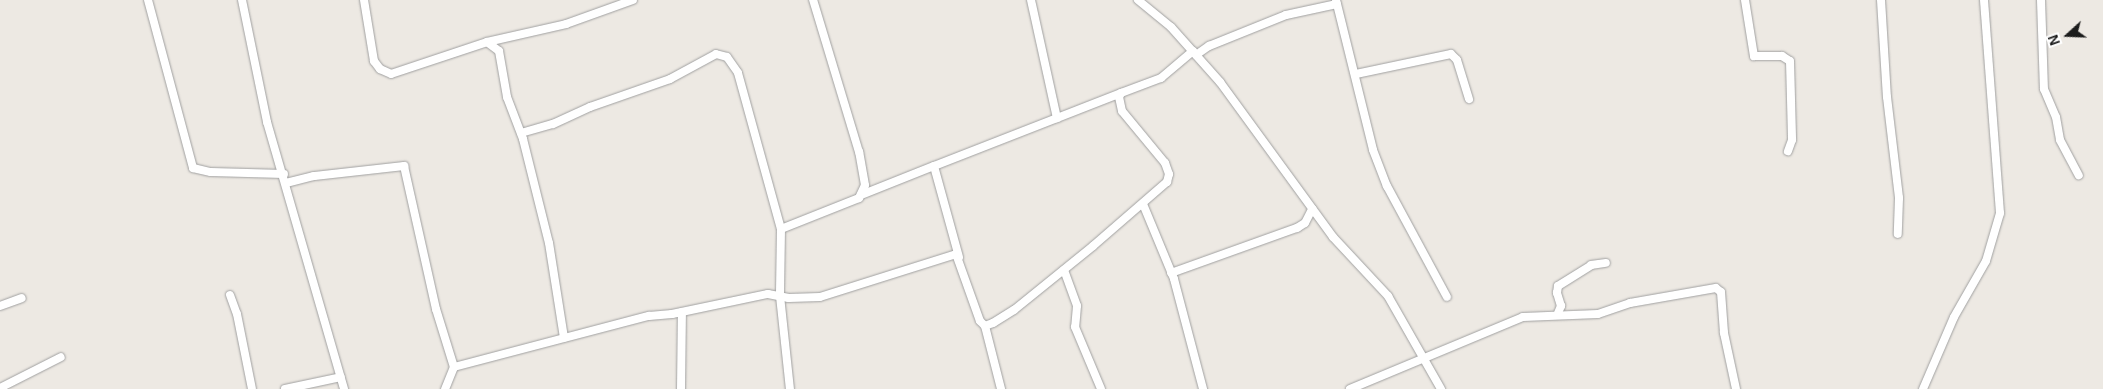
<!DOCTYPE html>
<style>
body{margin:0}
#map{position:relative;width:2103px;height:389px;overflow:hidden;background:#ede9e3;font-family:Helvetica,sans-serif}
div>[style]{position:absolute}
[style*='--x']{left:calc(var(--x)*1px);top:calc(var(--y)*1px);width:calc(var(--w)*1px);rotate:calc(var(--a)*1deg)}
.roads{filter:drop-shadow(0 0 1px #a0a0a0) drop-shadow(0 0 1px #a0a0a0)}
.minor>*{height:8px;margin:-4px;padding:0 4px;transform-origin:4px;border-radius:4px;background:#fff}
span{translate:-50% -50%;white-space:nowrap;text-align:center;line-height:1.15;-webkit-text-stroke:4.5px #fff;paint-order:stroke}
.north{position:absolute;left:2043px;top:10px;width:50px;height:50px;-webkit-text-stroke:4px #fff;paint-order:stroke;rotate:250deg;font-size:14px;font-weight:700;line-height:20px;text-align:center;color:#1c1c1c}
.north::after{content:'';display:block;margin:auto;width:18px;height:22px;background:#1c1c1c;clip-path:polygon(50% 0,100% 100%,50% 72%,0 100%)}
</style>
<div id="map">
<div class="roads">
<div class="minor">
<i style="--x:148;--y:0;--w:174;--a:75"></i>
<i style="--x:193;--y:168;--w:18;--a:13"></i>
<i style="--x:211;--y:172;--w:73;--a:1.6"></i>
<i style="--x:242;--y:0;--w:125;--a:78.4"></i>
<i style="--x:267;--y:122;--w:278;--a:73.9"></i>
<i style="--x:364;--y:0;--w:62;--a:80.7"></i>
<i style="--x:374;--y:61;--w:10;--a:53"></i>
<i style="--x:380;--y:69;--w:12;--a:24"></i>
<i style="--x:391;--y:74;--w:101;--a:-18.4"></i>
<i style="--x:487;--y:42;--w:81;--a:-12.8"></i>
<i style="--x:566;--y:24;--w:71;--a:-19.7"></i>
<i style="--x:1031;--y:0;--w:121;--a:77.6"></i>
<i style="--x:1138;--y:0;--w:43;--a:39.3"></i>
<i style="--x:1171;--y:27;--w:74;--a:48.3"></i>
<i style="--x:1220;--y:82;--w:192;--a:53.9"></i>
<i style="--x:1333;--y:237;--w:81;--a:47"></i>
<i style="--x:1388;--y:296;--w:107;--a:60.3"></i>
<i style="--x:1336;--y:0;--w:154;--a:76.1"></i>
<i style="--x:1373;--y:150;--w:39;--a:69"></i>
<i style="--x:1387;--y:186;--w:126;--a:61.6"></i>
<i style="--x:1745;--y:0;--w:57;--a:80.9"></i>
<i style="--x:1754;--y:56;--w:28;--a:0"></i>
<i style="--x:1782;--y:56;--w:9;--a:32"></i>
<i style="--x:1790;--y:61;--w:79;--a:88.5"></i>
<i style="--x:1792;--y:140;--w:12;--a:110"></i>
<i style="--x:1881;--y:0;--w:97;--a:86.5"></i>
<i style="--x:1887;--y:97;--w:102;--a:83.2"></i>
<i style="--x:1899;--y:198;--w:36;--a:92"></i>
<i style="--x:2041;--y:0;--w:89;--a:88.1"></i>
<i style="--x:2044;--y:89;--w:30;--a:67"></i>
<i style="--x:2056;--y:117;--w:23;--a:80"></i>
<i style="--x:2060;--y:140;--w:40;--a:62"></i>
<i style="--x:487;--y:42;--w:15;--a:37"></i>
<i style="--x:499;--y:51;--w:47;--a:80.1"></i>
<i style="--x:507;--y:97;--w:45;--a:69.1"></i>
<i style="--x:523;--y:139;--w:107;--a:76"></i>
<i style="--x:549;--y:243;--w:96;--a:81"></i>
<i style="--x:1196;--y:55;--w:16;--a:-35"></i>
<i style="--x:1209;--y:46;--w:83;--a:-21.9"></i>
<i style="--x:1286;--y:15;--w:52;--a:-12.2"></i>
<i style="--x:1356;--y:74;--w:97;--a:-11.9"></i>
<i style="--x:1451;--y:54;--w:8;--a:45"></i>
<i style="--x:1457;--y:60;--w:41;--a:72.9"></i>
<i style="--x:521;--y:133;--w:33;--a:-16"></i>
<i style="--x:553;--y:124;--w:41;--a:-24.7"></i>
<i style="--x:590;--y:107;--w:85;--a:-19.3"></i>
<i style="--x:670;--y:79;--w:52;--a:-28.5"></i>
<i style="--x:716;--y:54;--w:11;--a:15"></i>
<i style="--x:727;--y:57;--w:19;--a:55"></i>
<i style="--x:738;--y:73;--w:162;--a:74.6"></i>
<i style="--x:781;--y:229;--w:67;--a:90.9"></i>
<i style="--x:780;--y:296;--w:94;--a:83.9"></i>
<i style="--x:286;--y:183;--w:29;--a:-14"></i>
<i style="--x:314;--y:176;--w:91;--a:-6.3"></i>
<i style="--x:404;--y:166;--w:147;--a:77.4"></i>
<i style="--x:436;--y:309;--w:61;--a:72.8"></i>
<i style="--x:454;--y:367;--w:24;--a:112"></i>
<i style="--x:861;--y:195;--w:79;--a:-21.7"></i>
<i style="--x:1143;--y:204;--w:81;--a:67.5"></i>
<i style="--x:1174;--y:279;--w:114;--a:75.2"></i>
<i style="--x:781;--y:229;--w:84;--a:-21.7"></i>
<i style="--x:859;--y:198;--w:14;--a:-65"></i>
<i style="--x:865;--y:185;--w:34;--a:-100"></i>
<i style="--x:859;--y:152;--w:159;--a:-106.8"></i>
<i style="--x:959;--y:257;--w:94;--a:-105.4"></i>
<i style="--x:934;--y:166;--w:201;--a:-21.3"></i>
<i style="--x:1064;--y:270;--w:38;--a:70"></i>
<i style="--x:1077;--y:306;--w:21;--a:95"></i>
<i style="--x:1075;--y:327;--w:67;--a:67.2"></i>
<i style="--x:1171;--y:273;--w:134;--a:-19.7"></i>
<i style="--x:1297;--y:228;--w:9;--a:-32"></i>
<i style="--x:1305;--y:223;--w:16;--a:-63"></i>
<i style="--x:230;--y:295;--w:20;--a:70"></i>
<i style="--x:237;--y:314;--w:76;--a:78.7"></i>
<i style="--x:0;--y:306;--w:23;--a:-20"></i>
<i style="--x:1558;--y:313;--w:8;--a:-67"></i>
<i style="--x:1561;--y:306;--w:14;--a:-107"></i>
<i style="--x:1557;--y:293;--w:7;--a:-82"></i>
<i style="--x:1558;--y:286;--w:39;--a:-32"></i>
<i style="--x:1591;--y:265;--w:15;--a:-8"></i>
<i style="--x:985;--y:326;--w:65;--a:75.7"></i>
<i style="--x:454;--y:367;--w:202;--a:-14.7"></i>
<i style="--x:649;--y:316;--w:23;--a:-5"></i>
<i style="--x:672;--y:314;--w:98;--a:-11.8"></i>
<i style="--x:768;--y:294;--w:21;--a:11"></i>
<i style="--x:789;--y:298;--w:31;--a:-2"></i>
<i style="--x:820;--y:297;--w:143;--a:-17.5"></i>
<i style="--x:956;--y:254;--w:71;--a:70.3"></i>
<i style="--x:980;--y:321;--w:7;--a:45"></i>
<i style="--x:985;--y:326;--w:9;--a:-21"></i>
<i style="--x:993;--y:323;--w:25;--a:-32"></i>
<i style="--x:1014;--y:310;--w:102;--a:-39"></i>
<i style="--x:1093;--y:246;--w:98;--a:-40.9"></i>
<i style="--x:1167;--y:182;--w:8;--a:-76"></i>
<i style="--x:1169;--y:174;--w:12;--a:-110"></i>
<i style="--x:1165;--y:163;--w:67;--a:-129.6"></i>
<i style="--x:1122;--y:111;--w:14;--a:-102"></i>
<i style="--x:1119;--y:97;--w:4;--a:-63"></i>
<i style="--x:1121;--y:93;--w:43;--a:-20.6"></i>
<i style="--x:1161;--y:78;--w:42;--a:-40.2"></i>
<i style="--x:0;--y:388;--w:68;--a:-26.9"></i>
<i style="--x:285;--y:389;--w:57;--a:-12.1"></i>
<i style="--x:681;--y:389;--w:77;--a:-89.3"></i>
<i style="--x:1350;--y:389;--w:187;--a:-22.6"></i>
<i style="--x:1523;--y:317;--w:75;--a:-2.3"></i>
<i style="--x:1598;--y:314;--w:34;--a:-19"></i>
<i style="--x:1630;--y:303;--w:87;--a:-9.9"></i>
<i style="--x:1716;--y:288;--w:6;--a:39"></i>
<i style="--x:1721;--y:292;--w:41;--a:85.8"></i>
<i style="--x:1724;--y:333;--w:57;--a:77.9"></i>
<i style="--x:1923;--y:389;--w:78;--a:-66.7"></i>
<i style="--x:1954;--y:317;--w:64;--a:-60.3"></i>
<i style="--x:1986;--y:261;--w:50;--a:-73.7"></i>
<i style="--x:2000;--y:213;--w:214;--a:-94.3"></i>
</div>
</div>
<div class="north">N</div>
</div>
